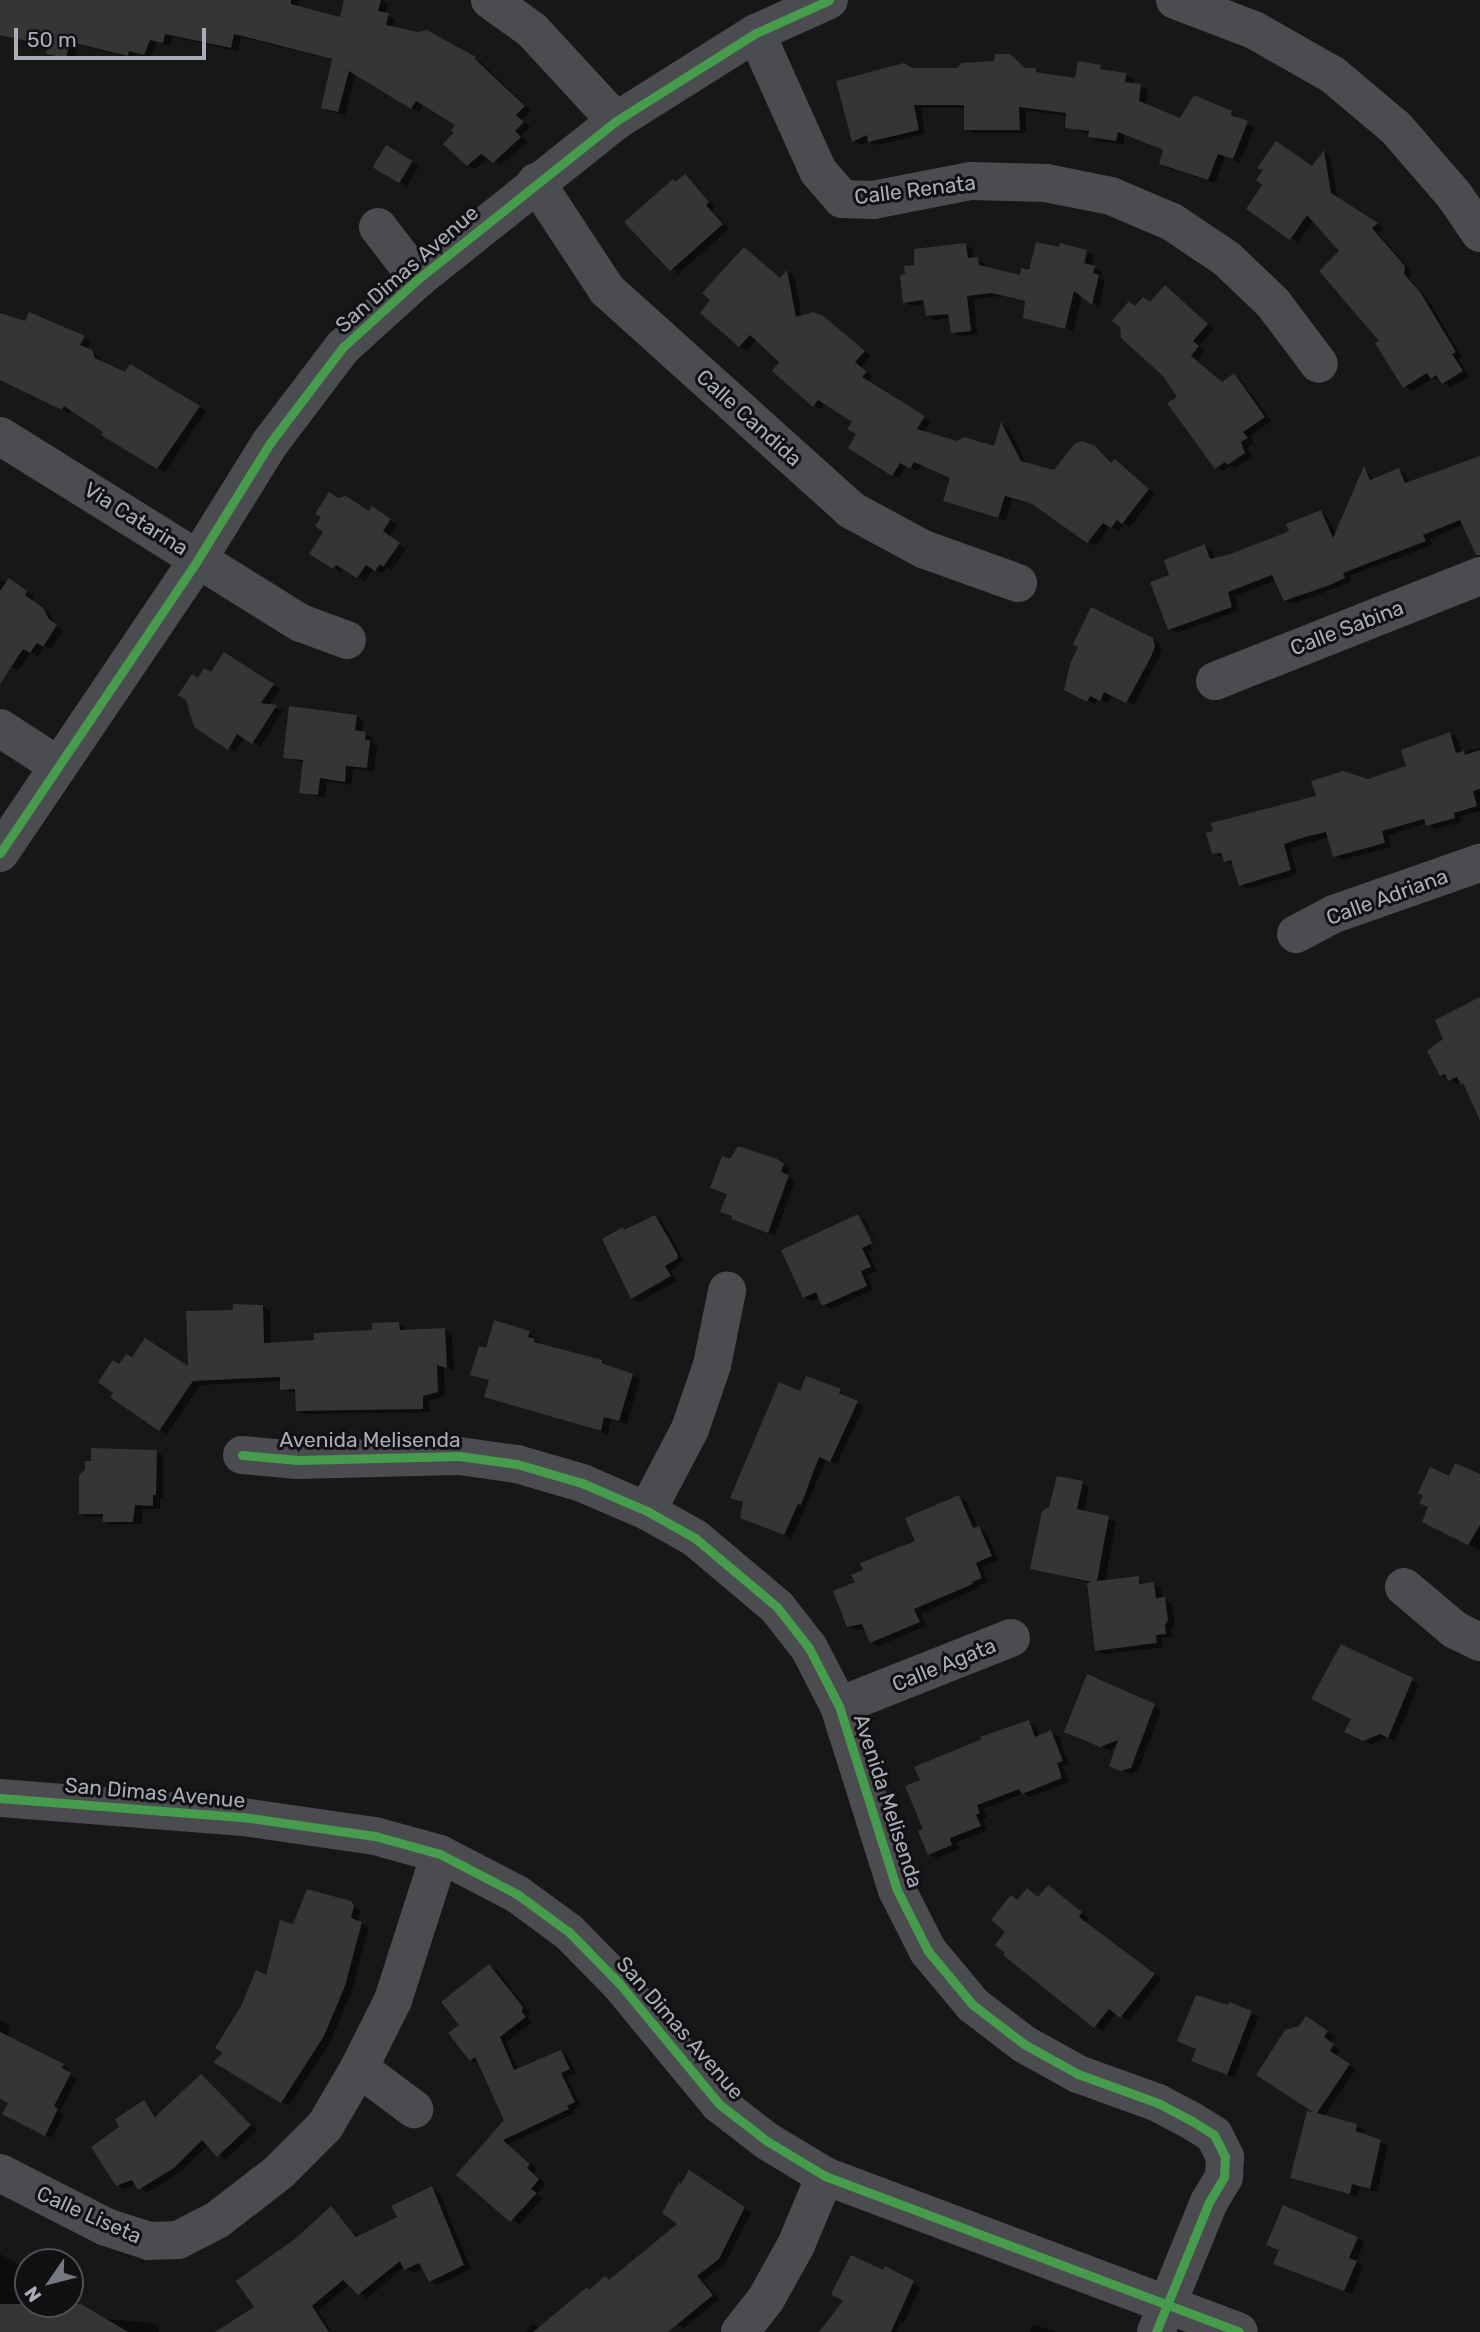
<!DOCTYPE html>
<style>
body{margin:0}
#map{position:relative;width:1480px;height:2332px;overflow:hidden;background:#171717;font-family:Rubik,sans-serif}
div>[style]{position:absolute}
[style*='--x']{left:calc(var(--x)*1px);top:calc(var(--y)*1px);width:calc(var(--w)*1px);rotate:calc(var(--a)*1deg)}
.shadow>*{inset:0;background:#0007;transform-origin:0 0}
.building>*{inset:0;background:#353536;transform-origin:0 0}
.minor>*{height:38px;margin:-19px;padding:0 19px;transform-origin:19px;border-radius:19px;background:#4b4c50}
.cycleway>*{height:9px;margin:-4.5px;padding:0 4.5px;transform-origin:4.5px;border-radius:4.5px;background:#469c4c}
span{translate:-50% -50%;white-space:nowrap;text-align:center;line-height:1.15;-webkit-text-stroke:6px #111113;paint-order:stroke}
.street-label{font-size:21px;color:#a8adb8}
.north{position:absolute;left:14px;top:2248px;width:70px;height:70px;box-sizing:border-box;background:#111113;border:2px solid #4d4f55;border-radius:50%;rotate:235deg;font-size:19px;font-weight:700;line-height:28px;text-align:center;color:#a8adb8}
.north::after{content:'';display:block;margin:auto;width:24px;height:32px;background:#757880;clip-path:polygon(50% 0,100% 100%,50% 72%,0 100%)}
.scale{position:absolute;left:14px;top:28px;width:192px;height:32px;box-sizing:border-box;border:4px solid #a8adb8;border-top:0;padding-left:9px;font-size:21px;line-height:24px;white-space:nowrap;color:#a8adb8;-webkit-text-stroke:5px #111113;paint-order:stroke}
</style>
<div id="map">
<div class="shadow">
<i style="clip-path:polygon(0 0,299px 0,298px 8px,341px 19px,347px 0,382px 0,388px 4px,385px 15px,395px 19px,393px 29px,418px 34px,427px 32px,482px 63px,531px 111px,522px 120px,530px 127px,521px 136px,527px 142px,501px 165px,489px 158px,475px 169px,468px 165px,457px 132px,458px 125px,423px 104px,419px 112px,356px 73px,345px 115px,330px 111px,323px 107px,333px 60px,241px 37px,238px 51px,173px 37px,170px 46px,157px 42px,151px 58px,136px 54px,135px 59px,78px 45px,74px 61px,56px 57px,48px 53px,50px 48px,0 35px)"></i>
<i style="clip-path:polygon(1009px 55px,1027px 69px,1077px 80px,1079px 63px,1127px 75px,1134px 79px,1133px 84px,1148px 90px,1146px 106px,1180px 120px,1231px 112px,1238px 116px,1237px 119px,1254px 127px,1240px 162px,1225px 157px,1215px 183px,1168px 168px,1161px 164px,1164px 151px,1125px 135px,1123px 144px,1097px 141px,1090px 134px,1067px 127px,1067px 116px,1026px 110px,1026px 133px,973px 133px,965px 129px,966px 108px,921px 108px,925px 134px,876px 145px,869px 141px,860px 145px,853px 140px,912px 70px,958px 70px,996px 63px)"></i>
<i style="left:386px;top:147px;width:38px;height:23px;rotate:30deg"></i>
<i style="clip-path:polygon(1324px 152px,1330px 156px,1338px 199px,1383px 228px,1378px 233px,1411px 271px,1410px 280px,1427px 298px,1462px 357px,1459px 359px,1469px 376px,1451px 387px,1433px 378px,1412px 391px,1404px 386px,1341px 251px,1314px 220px,1298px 242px,1291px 238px,1313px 168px)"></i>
<i style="clip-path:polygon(685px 176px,715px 207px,712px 210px,729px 229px,678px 274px,626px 222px)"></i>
<i style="clip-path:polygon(966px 245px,973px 249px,974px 259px,985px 263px,986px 269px,1021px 277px,1083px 272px,1088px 252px,1094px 255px,1091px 267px,1102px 272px,1100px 278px,1105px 281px,1099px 307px,1082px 295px,1073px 331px,1025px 318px,1027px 302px,1000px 296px,974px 299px,977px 334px,960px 336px,952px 332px,951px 318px,934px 320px,927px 315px,926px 304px,912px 306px,905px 302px,916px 266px)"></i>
<i style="clip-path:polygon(745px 249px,781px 279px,788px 272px,794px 276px,802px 317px,822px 316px,871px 356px,861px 367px,873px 377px,868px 382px,931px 422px,924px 432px,957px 443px,995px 448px,1002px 425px,1008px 428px,1027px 464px,1055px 472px,1094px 448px,1113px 464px,1115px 461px,1122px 465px,1155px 494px,1130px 527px,1124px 523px,1119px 531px,1110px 526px,1096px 546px,1039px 506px,1012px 499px,1006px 521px,952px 504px,945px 500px,952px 478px,922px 464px,918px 471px,907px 465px,899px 478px,850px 448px,858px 434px,854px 421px,826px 403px,821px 409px,814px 405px,782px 362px,757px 339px,747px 350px,740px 346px)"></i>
<i style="clip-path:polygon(1172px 292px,1214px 329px,1199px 346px,1205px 351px,1197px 361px,1223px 383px,1234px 375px,1241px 380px,1271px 421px,1250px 436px,1254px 443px,1248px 447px,1251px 457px,1235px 468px,1231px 466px,1224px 471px,1216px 467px,1136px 307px,1151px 303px)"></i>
<i style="clip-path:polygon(0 311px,3px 316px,84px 337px,91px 341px,87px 350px,100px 357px,102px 363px,125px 374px,131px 366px,206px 411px,165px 472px,104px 435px,105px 432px,71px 409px,69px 413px,23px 390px,0 353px)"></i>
<i style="clip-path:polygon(1480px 457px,1480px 535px,1465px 524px,1430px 539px,1432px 545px,1349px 576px,1351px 582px,1293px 604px,1285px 600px,1276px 580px,1235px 596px,1239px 610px,1177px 633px,1170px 629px,1172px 576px,1204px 546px,1212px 551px,1215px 560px,1286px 535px,1321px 512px,1328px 517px,1336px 535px,1365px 469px,1374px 480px,1398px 470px,1406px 474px,1409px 483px)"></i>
<i style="clip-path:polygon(372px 509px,397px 524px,389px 537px,406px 549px,391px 570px,387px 567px,383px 574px,374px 569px,365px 581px,344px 567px,341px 572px,311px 554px)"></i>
<i style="clip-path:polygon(0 580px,16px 584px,34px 596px,31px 601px,50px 614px,56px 625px,63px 630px,51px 649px,45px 646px,38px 656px,31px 652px,18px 671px,0 658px)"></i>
<i style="clip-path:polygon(1152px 639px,1160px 644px,1162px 651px,1134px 705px,1112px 694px,1108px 703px,1098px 699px,1095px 704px,1073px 694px)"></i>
<i style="clip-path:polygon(232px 658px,280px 689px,269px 706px,283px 711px,260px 747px,245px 737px,235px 752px,228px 748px,198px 680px)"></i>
<i style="clip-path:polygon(356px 716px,363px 720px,362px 733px,373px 738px,372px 743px,377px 746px,374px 771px,353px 769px,352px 785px,327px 781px,325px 798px,301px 792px,304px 763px,285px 757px)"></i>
<i style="clip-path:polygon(1450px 734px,1457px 738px,1462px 753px,1480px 748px,1480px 811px,1460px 816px,1461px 822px,1435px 829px,1427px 823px,1388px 835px,1391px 847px,1341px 860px,1334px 855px,1329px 837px,1290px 848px,1297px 874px,1247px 889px,1240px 884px,1233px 865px,1213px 852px,1318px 798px,1408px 767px)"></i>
<i style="clip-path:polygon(1480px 999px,1480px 1090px,1462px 1082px,1457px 1084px,1442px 1075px,1445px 1039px)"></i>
<i style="clip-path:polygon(730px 1161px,776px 1161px,790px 1169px,788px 1176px,795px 1181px,775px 1235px,740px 1223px,722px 1211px,729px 1194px)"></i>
<i style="clip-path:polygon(858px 1216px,865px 1220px,878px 1247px,862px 1220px,859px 1220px,873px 1250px,868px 1252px,877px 1271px,867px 1275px,873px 1290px,831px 1309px,824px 1305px,820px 1297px,812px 1301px,804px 1297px)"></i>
<i style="clip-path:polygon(655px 1217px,662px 1221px,684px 1260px,671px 1271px,677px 1281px,639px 1302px,632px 1298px,623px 1229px,626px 1231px)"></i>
<i style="clip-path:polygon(263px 1306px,270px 1311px,271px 1344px,316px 1342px,399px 1324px,406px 1328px,406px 1332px,445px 1330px,452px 1334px,454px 1371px,444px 1368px,445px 1396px,429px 1400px,430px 1412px,305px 1414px,298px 1410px,297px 1393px,282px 1389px,282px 1381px,200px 1385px,167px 1434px,113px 1397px,120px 1366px,133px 1359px,190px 1368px,234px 1312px)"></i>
<i style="clip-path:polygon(529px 1332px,541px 1345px,602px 1362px,640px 1379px,627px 1424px,611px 1420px,608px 1434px,486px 1396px,490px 1381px,472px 1374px,487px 1350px)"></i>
<i style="clip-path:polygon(807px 1378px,840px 1391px,847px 1395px,846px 1398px,864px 1406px,837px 1464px,826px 1460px,792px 1538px,750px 1521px,745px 1503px,733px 1497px,801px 1394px)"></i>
<i style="clip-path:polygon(156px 1451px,163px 1456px,163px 1498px,160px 1498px,160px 1509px,142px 1509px,142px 1524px,112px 1525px,105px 1521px,105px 1517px,88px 1517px,81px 1513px)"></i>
<i style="clip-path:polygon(1480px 1476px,1480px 1550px,1431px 1526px,1429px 1507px,1450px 1479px)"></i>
<i style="clip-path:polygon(1082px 1483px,1089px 1487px,1084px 1512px,1116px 1522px,1105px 1582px,1138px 1578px,1146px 1585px,1154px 1584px,1161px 1588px,1163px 1599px,1172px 1603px,1175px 1625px,1171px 1629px,1173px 1637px,1162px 1638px,1163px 1647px,1104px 1654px,1097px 1650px,1089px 1583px,1032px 1568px)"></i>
<i style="clip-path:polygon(959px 1497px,966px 1501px,978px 1528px,986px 1532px,998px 1560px,982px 1567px,988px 1582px,978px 1586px,979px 1588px,921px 1613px,926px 1626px,878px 1646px,871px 1642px,865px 1628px,856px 1630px,849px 1625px,857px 1583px,917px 1542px)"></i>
<i style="clip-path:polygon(1342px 1647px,1419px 1684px,1395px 1741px,1388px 1737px,1371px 1744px,1354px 1736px)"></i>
<i style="clip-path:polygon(1154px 1706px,1161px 1710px,1138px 1771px,1130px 1774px,1118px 1769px,1118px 1747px,1109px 1750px,1073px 1736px)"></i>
<i style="clip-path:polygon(1029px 1722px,1036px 1726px,1040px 1737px,1051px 1732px,1059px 1736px,1069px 1765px,1063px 1767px,1069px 1782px,1030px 1797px,1023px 1793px,983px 1809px,987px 1817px,983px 1819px,987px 1830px,956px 1842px,959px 1849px,936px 1858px,929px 1854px,925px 1830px)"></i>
<i style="clip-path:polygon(1055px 1891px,1088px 1918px,1085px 1922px,1161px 1979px,1129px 2021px,1116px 2013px,1103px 2031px,1006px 1954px,1008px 1931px,1018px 1902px,1039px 1898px)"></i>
<i style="clip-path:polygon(351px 1903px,360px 1911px,358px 1922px,369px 1927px,352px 1990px,331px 2041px,289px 2106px,216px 2062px,226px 2052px,267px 1977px)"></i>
<i style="clip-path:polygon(489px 1966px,497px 1970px,530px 2013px,528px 2017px,532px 2022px,506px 2042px,518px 2070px,561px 2052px,568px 2057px,576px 2073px,567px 2077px,581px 2106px,573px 2110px,575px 2113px,508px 2144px,537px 2169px,533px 2173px,546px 2184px,537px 2194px,543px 2198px,519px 2225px,459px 2175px,506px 2121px,478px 2064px,471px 2060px,461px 2026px)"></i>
<i style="left:1230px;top:2005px;width:31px;height:66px;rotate:22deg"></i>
<i style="clip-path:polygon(0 2020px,9px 2025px,8px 2038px,70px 2069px,68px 2074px,77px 2079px,60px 2112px,64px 2114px,52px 2138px,12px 2118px,10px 2102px,0 2097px)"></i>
<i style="clip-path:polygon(1313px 2022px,1334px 2036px,1330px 2043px,1340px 2050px,1336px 2056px,1356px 2069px,1324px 2117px,1357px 2126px,1364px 2130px,1363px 2135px,1388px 2146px,1377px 2192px,1360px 2187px,1357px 2196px,1292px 2177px,1321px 2116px,1259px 2074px)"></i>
<i style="clip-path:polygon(201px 2076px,257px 2130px,225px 2160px,208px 2145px,181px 2171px,147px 2193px,136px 2184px,124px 2189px,117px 2185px,121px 2128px,144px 2102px,158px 2116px)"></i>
<i style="clip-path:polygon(697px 2176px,751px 2213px,726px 2262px,703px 2281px,719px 2299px,684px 2328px,677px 2324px,668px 2332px,525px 2332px,533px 2324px,540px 2328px,590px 2291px,610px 2281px,680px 2223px,682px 2186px)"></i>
<i style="clip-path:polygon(432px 2188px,439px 2192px,471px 2269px,437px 2285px,430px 2281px,423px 2268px,413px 2273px,404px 2267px,367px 2298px,350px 2284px,318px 2311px,331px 2330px,328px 2332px,218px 2332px,257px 2308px,297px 2239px,331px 2208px,359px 2238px,399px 2218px)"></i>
<i style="clip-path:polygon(1357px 2238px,1364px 2242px,1356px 2262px,1363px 2266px,1352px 2294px,1283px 2267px)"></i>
<i style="clip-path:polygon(0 2254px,26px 2269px,28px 2304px,70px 2304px,70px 2299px,92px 2312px,80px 2332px,0 2332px)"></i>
<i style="clip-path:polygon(886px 2268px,920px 2287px,904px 2323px,901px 2321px,896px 2332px,821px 2332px)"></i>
<i style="clip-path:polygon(97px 2318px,152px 2323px,159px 2327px,159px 2332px,96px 2332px)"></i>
<i style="clip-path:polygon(1033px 2324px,1056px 2332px,1030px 2332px)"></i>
</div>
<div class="building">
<i style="clip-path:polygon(0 0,291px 0,291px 4px,340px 17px,344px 0,381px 0,378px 11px,389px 13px,386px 25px,418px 32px,427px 30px,476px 57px,475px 59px,525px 106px,516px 115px,524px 122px,515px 131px,521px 137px,493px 163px,481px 154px,467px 166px,443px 144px,454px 132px,451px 130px,455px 125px,416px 101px,411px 109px,349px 71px,338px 112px,321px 108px,332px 59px,234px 34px,231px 48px,165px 34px,163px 43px,150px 40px,144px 55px,129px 51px,128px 56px,70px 42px,66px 58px,46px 54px,48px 46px,0 35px)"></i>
<i style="clip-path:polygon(995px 54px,1010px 54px,1025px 68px,1036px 68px,1036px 72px,1075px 78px,1078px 61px,1101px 65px,1100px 69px,1127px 73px,1125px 82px,1141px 84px,1139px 101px,1180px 118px,1194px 95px,1232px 111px,1231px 115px,1248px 121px,1233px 159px,1218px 154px,1208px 180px,1159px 164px,1163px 150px,1118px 132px,1116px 141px,1088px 137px,1089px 131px,1065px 128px,1066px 113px,1019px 107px,1020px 130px,964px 130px,964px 105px,914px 105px,919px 130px,868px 142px,867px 135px,852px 142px,836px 81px,904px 63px,912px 68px,957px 68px,962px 63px,994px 61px)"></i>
<i style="clip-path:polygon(1276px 141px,1312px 166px,1324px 150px,1331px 193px,1378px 223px,1372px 228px,1405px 266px,1404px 274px,1420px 292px,1456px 352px,1452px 354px,1463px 371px,1442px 384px,1436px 375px,1431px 379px,1427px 373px,1403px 388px,1375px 343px,1379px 341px,1319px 271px,1339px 251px,1307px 215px,1290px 240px,1246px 209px,1262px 185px,1256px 180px,1263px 170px,1257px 168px)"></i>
<i style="left:386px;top:145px;width:31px;height:26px;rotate:31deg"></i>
<i style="clip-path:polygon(685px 174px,709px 202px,706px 205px,723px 224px,670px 271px,624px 222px,673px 179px,675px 182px)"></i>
<i style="clip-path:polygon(1036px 242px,1059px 247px,1060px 243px,1087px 250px,1084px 263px,1095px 266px,1093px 273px,1099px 275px,1092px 305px,1074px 291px,1065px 329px,1023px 318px,1025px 301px,991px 293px,967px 296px,971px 331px,951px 333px,948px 314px,926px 316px,923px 300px,903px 303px,900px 275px,905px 274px,904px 266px,914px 265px,914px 249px,966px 243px,968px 258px,978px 257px,979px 265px,1020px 275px,1021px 268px,1029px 270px)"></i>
<i style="clip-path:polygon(744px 247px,780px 278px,787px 270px,796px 317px,813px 312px,822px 315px,865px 351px,855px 362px,867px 372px,862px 377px,925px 416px,917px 429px,957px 441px,964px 437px,994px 446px,1001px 422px,1021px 461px,1054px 470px,1074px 444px,1082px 441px,1095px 446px,1111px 463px,1115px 459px,1149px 489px,1122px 524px,1117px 520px,1111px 528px,1103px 523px,1087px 543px,1032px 504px,1005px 496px,998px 518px,943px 501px,950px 478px,914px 462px,910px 469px,900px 463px,892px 476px,848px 448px,856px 434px,847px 429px,852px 422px,818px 400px,813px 407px,772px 371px,779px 362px,750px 335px,739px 347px,700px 313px,710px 300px,702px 293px)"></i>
<i style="clip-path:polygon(1165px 285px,1208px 324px,1193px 341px,1199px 346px,1191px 356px,1222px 382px,1234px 373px,1265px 417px,1243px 432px,1248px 438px,1241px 442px,1245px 453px,1227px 465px,1225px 462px,1215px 469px,1167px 403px,1177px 397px,1163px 376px,1121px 338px,1120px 327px,1112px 321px,1129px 301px,1135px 306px,1143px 297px,1150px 302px)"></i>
<i style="clip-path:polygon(29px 312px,85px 336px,80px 345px,92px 350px,95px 358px,125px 372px,130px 364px,200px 406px,157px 469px,101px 435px,103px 432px,64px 406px,62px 410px,0 380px,0 313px,25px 321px)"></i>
<i style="clip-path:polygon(1480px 456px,1480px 555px,1476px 555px,1460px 520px,1423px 535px,1426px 541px,1343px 573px,1345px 578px,1330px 585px,1284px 601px,1272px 575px,1228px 592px,1232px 607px,1168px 630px,1150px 582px,1169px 575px,1164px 560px,1205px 544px,1210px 559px,1230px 554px,1285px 533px,1289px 530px,1286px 524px,1321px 510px,1333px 538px,1364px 466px,1370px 480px,1399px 468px,1405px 483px)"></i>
<i style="clip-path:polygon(329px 492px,338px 498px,346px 496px,369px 511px,372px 506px,391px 519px,383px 531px,400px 543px,383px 567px,380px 564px,375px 571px,366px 565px,357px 578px,336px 565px,333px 569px,309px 554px,323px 532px,315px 526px,321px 517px,315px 514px)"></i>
<i style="clip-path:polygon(9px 578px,27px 591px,25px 595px,43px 608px,49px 619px,57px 625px,43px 647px,37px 643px,30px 653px,23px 649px,0 684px,0 591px)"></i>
<i style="clip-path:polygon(1091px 607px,1153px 638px,1155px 646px,1151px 657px,1126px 703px,1104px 692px,1100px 701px,1090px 696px,1087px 702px,1064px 690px,1070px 664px,1078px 647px,1073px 644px)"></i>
<i style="clip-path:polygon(224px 652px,274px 684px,261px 703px,277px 705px,252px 744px,237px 734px,228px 750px,194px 727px,186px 700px,178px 695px,192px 674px,198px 678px,204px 668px,211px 672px)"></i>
<i style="clip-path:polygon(289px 706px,357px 715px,355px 730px,366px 732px,365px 740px,370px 740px,367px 768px,346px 766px,345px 782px,320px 778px,318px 795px,299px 793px,303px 760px,283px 758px)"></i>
<i style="clip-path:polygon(1450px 732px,1456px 753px,1464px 751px,1465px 755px,1480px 750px,1480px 789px,1473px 791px,1477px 806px,1454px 813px,1455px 818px,1426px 826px,1424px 819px,1382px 831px,1385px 843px,1333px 857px,1326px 832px,1305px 837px,1284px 844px,1291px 870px,1239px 886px,1231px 860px,1224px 862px,1221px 853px,1212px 854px,1206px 833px,1213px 831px,1211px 823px,1316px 796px,1311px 781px,1343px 771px,1368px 779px,1406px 766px,1401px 750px)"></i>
<i style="clip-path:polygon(1480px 997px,1480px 1120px,1463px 1083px,1461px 1085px,1457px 1077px,1448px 1081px,1445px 1074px,1440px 1076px,1427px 1051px,1443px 1039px,1435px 1020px)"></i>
<i style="clip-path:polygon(738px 1146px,777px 1159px,784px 1164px,781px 1172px,789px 1175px,768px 1233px,731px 1219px,732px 1216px,720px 1212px,727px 1194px,710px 1188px,722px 1156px,730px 1159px)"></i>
<i style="clip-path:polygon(858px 1214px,872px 1243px,862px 1248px,871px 1267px,861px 1271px,867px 1286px,822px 1306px,816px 1292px,803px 1298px,781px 1250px)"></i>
<i style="clip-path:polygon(655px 1215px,678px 1255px,677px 1259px,665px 1266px,671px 1276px,631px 1299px,602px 1239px,623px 1227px,624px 1230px)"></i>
<i style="clip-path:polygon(233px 1304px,263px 1305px,264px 1343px,314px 1340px,314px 1333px,372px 1330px,372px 1323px,399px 1322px,400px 1330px,445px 1328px,447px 1368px,437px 1365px,438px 1392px,423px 1396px,423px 1409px,296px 1411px,295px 1389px,280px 1390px,280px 1377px,193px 1381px,159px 1431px,110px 1397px,113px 1393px,98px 1382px,113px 1360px,119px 1364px,126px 1354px,132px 1357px,145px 1338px,188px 1366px,186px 1311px,233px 1310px)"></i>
<i style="clip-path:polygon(494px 1320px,530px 1331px,528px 1337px,535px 1339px,534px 1342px,602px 1360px,602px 1363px,633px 1374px,619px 1421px,604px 1417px,601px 1431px,484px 1397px,489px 1380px,470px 1375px,479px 1346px,486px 1348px)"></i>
<i style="clip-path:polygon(806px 1376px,841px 1389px,839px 1393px,858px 1401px,830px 1462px,819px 1457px,801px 1505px,798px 1504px,784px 1535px,740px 1518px,743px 1502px,730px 1498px,779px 1382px,800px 1391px)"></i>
<i style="clip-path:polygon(91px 1448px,157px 1450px,156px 1495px,153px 1495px,153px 1506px,135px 1505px,133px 1522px,103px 1522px,103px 1514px,79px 1514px,79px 1475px,85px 1470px,85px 1461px,91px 1461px)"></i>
<i style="clip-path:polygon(1455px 1463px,1480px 1474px,1480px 1525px,1468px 1545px,1422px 1522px,1428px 1507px,1419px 1503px,1423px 1496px,1418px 1493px,1430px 1467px,1449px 1476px)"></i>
<i style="clip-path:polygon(1057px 1476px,1083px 1481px,1077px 1509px,1109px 1516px,1097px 1581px,1139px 1576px,1139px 1584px,1154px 1582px,1156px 1598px,1165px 1597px,1168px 1620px,1165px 1625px,1166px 1634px,1156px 1635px,1157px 1643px,1095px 1651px,1087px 1583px,1092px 1582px,1030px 1569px,1042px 1511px,1049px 1507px)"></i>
<i style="clip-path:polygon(959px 1495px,973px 1528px,979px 1526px,992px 1556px,976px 1563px,982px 1578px,972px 1582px,973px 1584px,914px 1609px,920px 1622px,870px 1643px,862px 1624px,847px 1627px,833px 1591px,855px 1582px,851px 1575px,863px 1570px,860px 1563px,915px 1541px,905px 1518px)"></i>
<i style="clip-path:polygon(1341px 1644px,1413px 1678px,1388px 1738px,1380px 1734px,1363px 1741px,1344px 1732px,1351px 1719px,1311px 1699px)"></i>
<i style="clip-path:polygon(1087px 1674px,1155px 1704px,1131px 1768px,1121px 1771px,1109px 1766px,1118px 1740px,1100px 1747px,1064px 1732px)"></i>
<i style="clip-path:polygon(1029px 1720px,1035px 1737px,1051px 1730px,1063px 1761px,1057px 1763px,1062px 1778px,1022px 1794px,1019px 1789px,977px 1805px,980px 1813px,976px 1815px,981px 1826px,950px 1838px,952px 1845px,928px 1855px,918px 1831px,923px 1829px,905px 1786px,920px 1780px,914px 1767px,982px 1739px,980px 1737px)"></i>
<i style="clip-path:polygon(1048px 1885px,1082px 1912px,1079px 1917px,1155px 1974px,1120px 2018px,1109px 2009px,1094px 2028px,1003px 1955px,1005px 1953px,995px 1945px,1005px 1932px,991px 1920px,1011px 1895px,1017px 1900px,1027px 1888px,1038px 1897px)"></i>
<i style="clip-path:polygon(307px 1889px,351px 1901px,354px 1906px,351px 1918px,362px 1922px,345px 1986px,324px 2036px,281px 2103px,213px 2062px,223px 2053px,215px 2048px,241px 2006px,256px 1970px,266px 1975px,280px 1920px,293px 1924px)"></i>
<i style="clip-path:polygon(489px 1964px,523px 2007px,522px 2012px,526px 2017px,500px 2037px,514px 2070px,561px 2050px,570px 2069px,561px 2073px,575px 2102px,567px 2106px,569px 2109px,503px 2140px,530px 2164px,527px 2168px,539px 2179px,531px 2189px,537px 2193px,510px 2222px,456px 2175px,504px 2120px,475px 2057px,470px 2061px,448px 2033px,459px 2025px,441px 2002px)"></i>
<i style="clip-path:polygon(1196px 1995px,1228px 2005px,1229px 2002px,1252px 2011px,1227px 2075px,1191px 2061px,1196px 2049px,1177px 2041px)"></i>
<i style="clip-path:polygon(1306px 2016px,1328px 2031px,1324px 2037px,1334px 2044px,1330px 2051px,1350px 2064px,1317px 2113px,1357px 2124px,1356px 2131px,1381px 2140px,1370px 2189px,1352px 2184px,1350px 2194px,1290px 2178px,1307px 2111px,1313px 2112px,1256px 2075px,1285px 2030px,1299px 2026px)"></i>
<i style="clip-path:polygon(0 2032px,64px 2064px,62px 2068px,71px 2073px,54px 2106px,58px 2109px,45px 2136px,2px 2114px,8px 2103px,0 2099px)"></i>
<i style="clip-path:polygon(201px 2074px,251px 2125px,217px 2157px,202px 2140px,174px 2168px,138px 2190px,132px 2180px,116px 2186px,91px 2147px,119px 2127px,115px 2119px,144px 2100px,155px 2117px)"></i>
<i style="clip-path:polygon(689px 2170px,745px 2207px,719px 2259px,697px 2276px,713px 2295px,668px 2332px,533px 2332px,587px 2287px,589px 2290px,605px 2276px,609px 2280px,677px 2224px,662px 2213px,679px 2182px,681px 2184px)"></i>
<i style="clip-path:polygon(432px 2186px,464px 2265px,429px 2282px,419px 2263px,404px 2270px,400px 2261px,358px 2295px,343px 2280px,312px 2306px,329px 2332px,215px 2332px,254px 2307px,236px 2281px,296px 2238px,331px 2206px,356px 2237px,397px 2217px,391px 2206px)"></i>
<i style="clip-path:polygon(1283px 2205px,1358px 2237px,1349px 2258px,1357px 2261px,1344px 2291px,1273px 2264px,1279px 2250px,1266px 2245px)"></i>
<i style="clip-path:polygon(851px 2255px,883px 2270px,885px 2266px,914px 2281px,891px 2332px,819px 2332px,843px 2301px,831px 2294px)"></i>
<i style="clip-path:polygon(0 2304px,81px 2304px,128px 2332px,0 2332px)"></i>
</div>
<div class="minor">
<i style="--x:490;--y:0;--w:52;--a:35.5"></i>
<i style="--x:532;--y:30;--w:124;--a:47.3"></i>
<i style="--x:1175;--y:0;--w:85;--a:20.8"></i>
<i style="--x:1254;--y:30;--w:91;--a:29.7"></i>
<i style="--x:1333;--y:75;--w:82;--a:40.1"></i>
<i style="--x:1396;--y:128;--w:89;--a:49.1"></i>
<i style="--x:1454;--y:195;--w:46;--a:55.6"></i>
<i style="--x:756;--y:33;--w:151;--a:65.8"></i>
<i style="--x:818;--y:171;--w:37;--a:49"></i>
<i style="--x:842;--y:199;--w:31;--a:2"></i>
<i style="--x:873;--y:200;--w:100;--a:-11"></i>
<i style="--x:971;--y:181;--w:75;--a:1.5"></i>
<i style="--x:1046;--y:183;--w:66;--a:11.3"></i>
<i style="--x:1111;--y:196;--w:66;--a:23.1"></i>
<i style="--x:1172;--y:222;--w:66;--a:33.9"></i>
<i style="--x:1227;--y:259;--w:64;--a:43.7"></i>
<i style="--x:1273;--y:303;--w:76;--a:53"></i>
<i style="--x:536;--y:182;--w:129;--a:56.7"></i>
<i style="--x:607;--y:290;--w:329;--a:42"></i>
<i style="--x:851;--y:510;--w:82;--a:28.4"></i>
<i style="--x:923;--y:549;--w:101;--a:19.7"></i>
<i style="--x:378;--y:227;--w:66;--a:52.4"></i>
<i style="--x:0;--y:436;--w:354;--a:31.9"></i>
<i style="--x:301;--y:623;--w:49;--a:20.3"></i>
<i style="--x:1215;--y:681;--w:285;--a:-21.6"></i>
<i style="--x:0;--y:728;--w:68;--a:33"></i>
<i style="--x:0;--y:853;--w:354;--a:-56"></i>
<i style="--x:198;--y:559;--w:137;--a:-58.2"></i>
<i style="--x:270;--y:443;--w:121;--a:-52.8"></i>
<i style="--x:343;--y:347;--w:101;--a:-42.2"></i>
<i style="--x:418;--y:279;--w:253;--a:-38.6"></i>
<i style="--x:616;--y:121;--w:165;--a:-32.2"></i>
<i style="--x:756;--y:33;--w:80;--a:-24.3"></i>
<i style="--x:1296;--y:934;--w:43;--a:-27.8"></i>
<i style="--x:1334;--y:914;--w:155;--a:-19.3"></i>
<i style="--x:242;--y:1455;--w:56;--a:5.1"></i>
<i style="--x:298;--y:1460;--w:161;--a:-1.4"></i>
<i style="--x:459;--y:1456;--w:59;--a:7.9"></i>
<i style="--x:517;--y:1464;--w:68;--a:16.3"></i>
<i style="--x:582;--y:1483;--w:71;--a:23.3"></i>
<i style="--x:647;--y:1511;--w:55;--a:29.4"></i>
<i style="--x:695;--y:1538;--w:107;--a:40.1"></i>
<i style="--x:777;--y:1607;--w:52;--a:52"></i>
<i style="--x:809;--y:1648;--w:65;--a:62.7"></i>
<i style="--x:839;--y:1706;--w:193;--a:72.5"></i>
<i style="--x:897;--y:1890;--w:68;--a:63.1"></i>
<i style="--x:928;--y:1951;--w:70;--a:50.2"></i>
<i style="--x:973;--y:2005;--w:64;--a:37.4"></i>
<i style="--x:1024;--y:2044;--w:62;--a:29.1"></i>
<i style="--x:1078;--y:2074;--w:85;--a:19.9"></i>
<i style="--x:1158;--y:2103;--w:38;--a:28"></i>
<i style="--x:1192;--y:2121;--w:26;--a:32"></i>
<i style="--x:1214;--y:2135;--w:25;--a:63"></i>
<i style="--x:1225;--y:2157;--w:20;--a:93"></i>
<i style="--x:1224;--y:2177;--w:29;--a:121"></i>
<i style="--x:1209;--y:2202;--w:140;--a:112.2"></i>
<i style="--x:647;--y:1511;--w:93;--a:-62.3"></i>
<i style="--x:690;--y:1429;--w:68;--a:-71"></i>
<i style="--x:712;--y:1365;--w:76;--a:-78.5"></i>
<i style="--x:1404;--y:1587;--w:67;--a:40.1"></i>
<i style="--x:1455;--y:1630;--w:28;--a:26"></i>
<i style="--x:839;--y:1706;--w:185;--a:-21.6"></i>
<i style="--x:0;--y:1798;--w:244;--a:4.5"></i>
<i style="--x:243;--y:1817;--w:133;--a:8.2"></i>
<i style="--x:375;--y:1836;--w:67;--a:15.5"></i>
<i style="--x:440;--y:1854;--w:87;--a:27.5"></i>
<i style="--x:517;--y:1894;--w:64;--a:36.2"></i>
<i style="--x:569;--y:1932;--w:71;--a:45.6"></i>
<i style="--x:619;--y:1983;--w:157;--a:50.4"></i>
<i style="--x:719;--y:2104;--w:61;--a:37.6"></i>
<i style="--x:767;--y:2141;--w:68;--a:31.1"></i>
<i style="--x:825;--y:2176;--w:442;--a:20.6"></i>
<i style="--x:359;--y:2068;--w:69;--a:36.7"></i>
<i style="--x:0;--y:2173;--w:119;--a:27"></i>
<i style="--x:106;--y:2227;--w:45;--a:18"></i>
<i style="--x:149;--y:2241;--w:29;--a:-2"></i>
<i style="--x:178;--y:2240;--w:44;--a:-27.1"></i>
<i style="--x:217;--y:2220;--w:78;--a:-37.7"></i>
<i style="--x:279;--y:2172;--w:65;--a:-45"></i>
<i style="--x:325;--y:2126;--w:67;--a:-59.6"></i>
<i style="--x:359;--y:2068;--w:76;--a:-63.4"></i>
<i style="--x:393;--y:2000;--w:153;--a:-72.2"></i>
<i style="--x:740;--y:2332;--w:42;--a:-51.8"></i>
<i style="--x:766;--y:2299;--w:62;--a:-60.9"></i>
<i style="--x:796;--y:2245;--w:75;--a:-67.2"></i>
</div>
<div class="cycleway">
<i style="--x:0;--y:853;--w:354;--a:-56"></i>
<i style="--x:198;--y:559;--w:137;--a:-58.2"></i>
<i style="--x:270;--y:443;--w:121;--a:-52.8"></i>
<i style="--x:343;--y:347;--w:101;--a:-42.2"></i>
<i style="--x:418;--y:279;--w:253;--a:-38.6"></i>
<i style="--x:616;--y:121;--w:165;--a:-32.2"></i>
<i style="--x:756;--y:33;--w:80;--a:-24.3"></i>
<i style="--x:242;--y:1455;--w:56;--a:5.1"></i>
<i style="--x:298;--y:1460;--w:161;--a:-1.4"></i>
<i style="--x:459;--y:1456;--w:59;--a:7.9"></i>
<i style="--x:517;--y:1464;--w:68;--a:16.3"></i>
<i style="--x:582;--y:1483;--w:71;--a:23.3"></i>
<i style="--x:647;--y:1511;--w:55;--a:29.4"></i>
<i style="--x:695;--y:1538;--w:107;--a:40.1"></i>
<i style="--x:777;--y:1607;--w:52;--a:52"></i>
<i style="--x:809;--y:1648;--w:65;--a:62.7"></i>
<i style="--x:839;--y:1706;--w:193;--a:72.5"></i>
<i style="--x:897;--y:1890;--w:68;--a:63.1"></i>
<i style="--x:928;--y:1951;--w:70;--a:50.2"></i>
<i style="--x:973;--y:2005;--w:64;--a:37.4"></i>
<i style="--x:1024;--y:2044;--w:62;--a:29.1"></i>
<i style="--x:1078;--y:2074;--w:85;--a:19.9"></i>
<i style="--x:1158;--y:2103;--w:38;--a:28"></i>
<i style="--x:1192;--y:2121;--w:26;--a:32"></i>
<i style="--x:1214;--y:2135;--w:25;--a:63"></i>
<i style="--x:1225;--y:2157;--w:20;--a:93"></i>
<i style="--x:1224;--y:2177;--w:29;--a:121"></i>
<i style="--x:1209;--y:2202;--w:140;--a:112.2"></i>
<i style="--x:0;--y:1798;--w:244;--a:4.5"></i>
<i style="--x:243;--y:1817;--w:133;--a:8.2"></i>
<i style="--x:375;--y:1836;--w:67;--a:15.5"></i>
<i style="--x:440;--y:1854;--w:87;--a:27.5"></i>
<i style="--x:517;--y:1894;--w:64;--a:36.2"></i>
<i style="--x:569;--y:1932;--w:71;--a:45.6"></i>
<i style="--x:619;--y:1983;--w:157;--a:50.4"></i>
<i style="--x:719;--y:2104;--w:61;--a:37.6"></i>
<i style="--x:767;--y:2141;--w:68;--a:31.1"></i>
<i style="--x:825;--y:2176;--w:442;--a:20.6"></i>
</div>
<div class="street-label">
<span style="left:915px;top:190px;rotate:-7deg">Calle Renata</span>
<span style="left:407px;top:269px;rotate:-41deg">San Dimas Avenue</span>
<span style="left:749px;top:418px;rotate:42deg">Calle Candida</span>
<span style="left:136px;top:519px;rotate:32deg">Via Catarina</span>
<span style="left:1347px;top:628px;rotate:-21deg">Calle Sabina</span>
<span style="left:1387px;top:897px;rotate:-20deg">Calle Adriana</span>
<span style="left:370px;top:1440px">Avenida Melisenda</span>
<span style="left:944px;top:1665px;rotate:-22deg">Calle Agata</span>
<span style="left:155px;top:1793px;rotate:5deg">San Dimas Avenue</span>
<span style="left:888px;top:1801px;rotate:72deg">Avenida Melisenda</span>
<span style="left:680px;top:2028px;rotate:49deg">San Dimas Avenue</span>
<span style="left:89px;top:2215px;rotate:24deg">Calle Liseta</span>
</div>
<div class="north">N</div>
<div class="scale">50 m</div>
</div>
